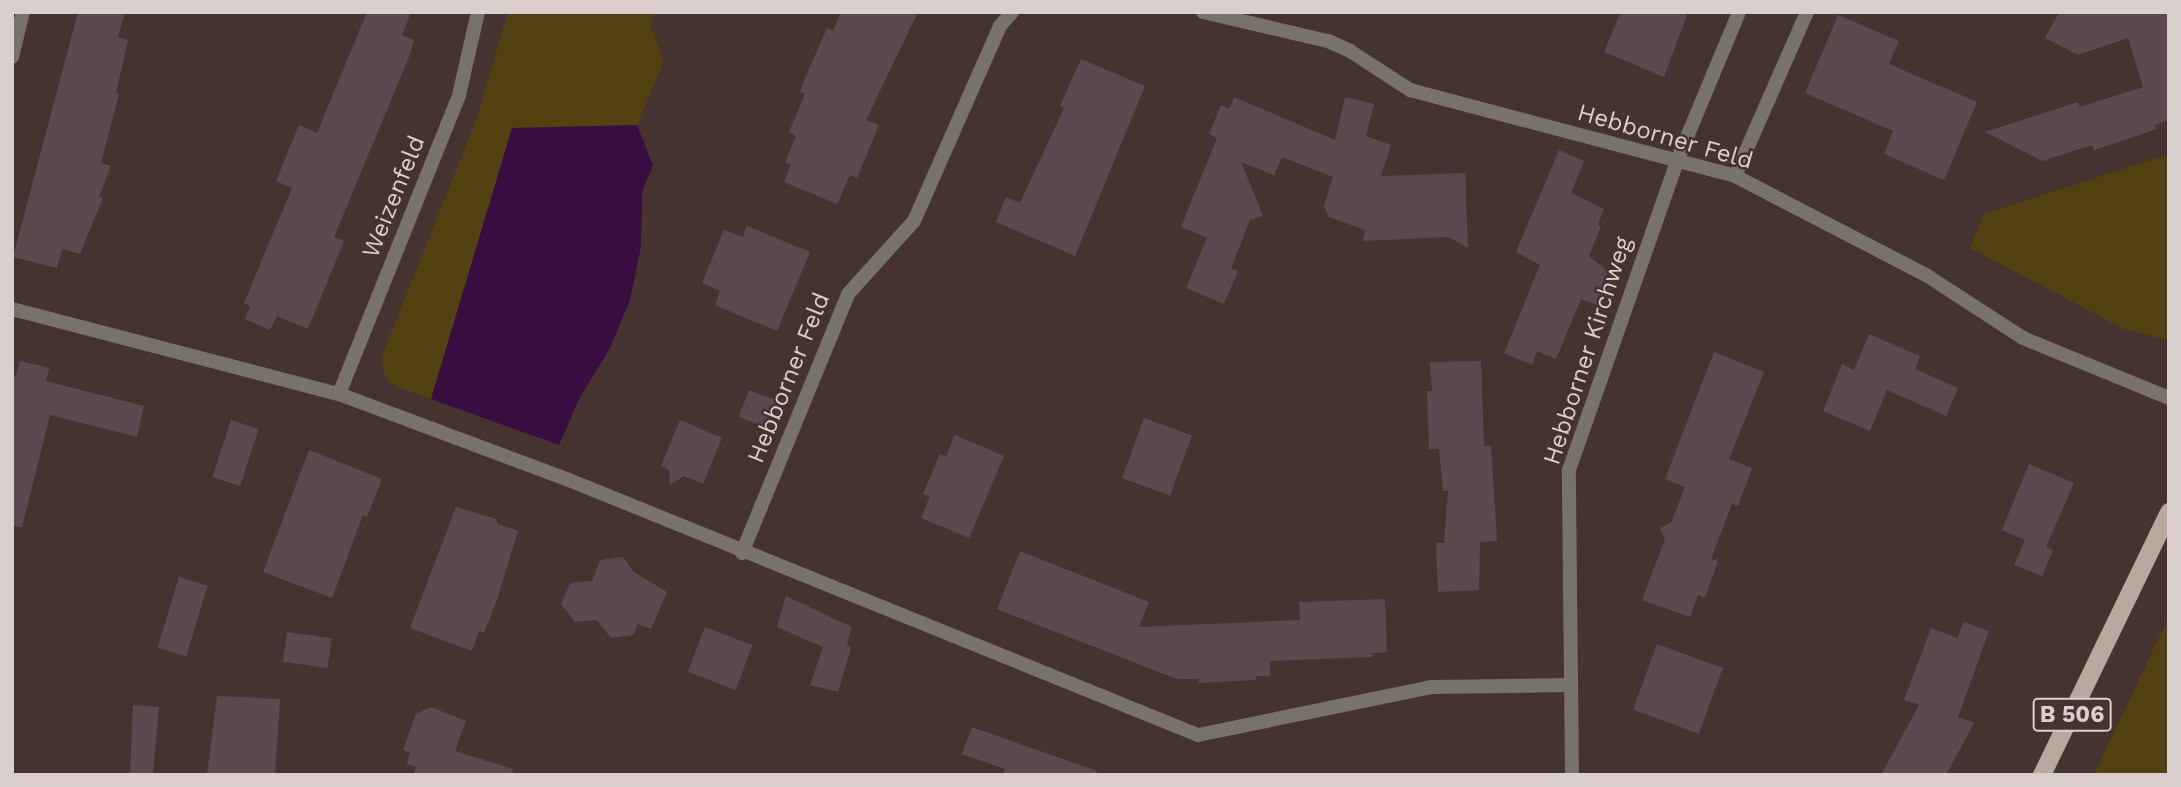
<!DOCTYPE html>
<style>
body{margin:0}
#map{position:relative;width:2181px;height:787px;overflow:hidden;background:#453330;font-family:"Work Sans",sans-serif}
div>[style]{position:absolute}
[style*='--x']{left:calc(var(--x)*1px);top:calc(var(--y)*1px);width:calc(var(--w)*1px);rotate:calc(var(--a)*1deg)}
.green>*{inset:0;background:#524211}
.water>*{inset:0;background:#3a0d42}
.building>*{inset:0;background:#5c4950;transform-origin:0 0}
.minor>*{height:14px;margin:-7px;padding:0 7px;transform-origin:7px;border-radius:7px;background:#78716c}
.primary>*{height:18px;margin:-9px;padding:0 9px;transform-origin:9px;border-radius:9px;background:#b8a99e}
span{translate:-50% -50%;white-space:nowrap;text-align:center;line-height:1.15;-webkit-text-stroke:5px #453330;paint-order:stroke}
.shield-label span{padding:2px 5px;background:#453330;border:2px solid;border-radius:5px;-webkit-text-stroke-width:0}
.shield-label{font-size:23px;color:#dbcfce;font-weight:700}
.street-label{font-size:24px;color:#dbcfce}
.frame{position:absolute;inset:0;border:14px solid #dbcfce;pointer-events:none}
</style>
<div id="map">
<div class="green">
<i style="clip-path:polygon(508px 12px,655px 12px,650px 25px,664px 61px,637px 125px,512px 128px,431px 399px,400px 388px,390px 382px,384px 373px,382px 356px,477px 118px)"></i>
<i style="clip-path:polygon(2169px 154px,2169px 340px,2124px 329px,1970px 248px,1984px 214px)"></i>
<i style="clip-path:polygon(2169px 616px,2169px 775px,2094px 775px)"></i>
</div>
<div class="water">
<i style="clip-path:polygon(637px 125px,653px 165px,642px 192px,641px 247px,630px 300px,609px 350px,580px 397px,559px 445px,431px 399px,512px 128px)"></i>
</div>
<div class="building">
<i style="clip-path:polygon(78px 12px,125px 12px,118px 37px,128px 40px,116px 93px,119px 94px,101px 163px,111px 166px,99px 197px,103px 198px,80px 254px,62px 249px,57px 268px,13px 257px)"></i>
<i style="clip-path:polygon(367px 12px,411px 12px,402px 35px,414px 40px,409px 57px,334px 237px,344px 241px,308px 329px,277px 316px,270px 330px,245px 319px,250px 306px,244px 303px,292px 188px,276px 181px,299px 125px,317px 133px)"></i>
<i style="clip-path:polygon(841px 12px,918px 12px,866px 120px,879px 125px,857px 178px,850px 175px,837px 204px,784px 182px,791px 165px,785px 162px,796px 136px,789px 132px,805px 94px,800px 92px,806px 76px,827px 28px,833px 31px)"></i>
<i style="clip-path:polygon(1621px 12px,1688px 12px,1664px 77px,1604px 52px)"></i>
<i style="clip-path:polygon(2059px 12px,2169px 12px,2169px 120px,2155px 125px,2156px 129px,2125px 140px,2094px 150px,2092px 145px,2042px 161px,1985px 132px,2078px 102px,2080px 107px,2143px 87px,2128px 38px,2078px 55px,2045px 38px)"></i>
<i style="clip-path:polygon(1838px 15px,1899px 41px,1889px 64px,1977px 102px,1944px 180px,1884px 154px,1893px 131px,1805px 93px)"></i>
<i style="clip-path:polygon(1081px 59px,1145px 86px,1075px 256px,996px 222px,1006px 197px,1020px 203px,1064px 108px,1060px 106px)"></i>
<i style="clip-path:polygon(1234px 97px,1335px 140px,1345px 97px,1374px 104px,1366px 136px,1391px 145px,1381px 176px,1465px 173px,1468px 248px,1449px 237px,1363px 241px,1365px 230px,1329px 217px,1324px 206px,1333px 177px,1282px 157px,1274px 175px,1241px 162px,1263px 216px,1250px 220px,1231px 268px,1238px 271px,1224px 304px,1186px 288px,1207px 238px,1181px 227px,1217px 138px,1209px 134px,1221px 105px,1229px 109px)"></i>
<i style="clip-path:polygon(1559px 150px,1584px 161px,1571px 193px,1604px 209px,1598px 224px,1601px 226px,1589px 256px,1615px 277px,1602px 307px,1581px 299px,1556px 359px,1537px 351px,1532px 365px,1504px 353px,1540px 265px,1516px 252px)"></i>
<i style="clip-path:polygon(747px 226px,810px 252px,777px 331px,715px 305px,720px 291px,702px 283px,724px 230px,743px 237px)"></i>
<i style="clip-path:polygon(1869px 334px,1920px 356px,1915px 369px,1958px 388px,1946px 416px,1887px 390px,1870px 431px,1823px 411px,1842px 364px,1854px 370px)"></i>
<i style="clip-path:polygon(1714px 352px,1764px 372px,1729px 459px,1752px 468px,1738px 506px,1732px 504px,1711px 559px,1718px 561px,1705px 598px,1698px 595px,1690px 617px,1642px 600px,1665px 539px,1660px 528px,1671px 523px,1685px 487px,1665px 479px)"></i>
<i style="clip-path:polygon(20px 361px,49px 368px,46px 381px,144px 406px,137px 437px,50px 415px,22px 527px,12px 526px,12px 375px,16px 376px)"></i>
<i style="clip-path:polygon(1481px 361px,1484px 446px,1491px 446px,1497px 541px,1480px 542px,1479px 590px,1438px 592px,1436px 543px,1444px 543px,1448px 491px,1443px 491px,1439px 449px,1429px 449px,1427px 391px,1432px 391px,1430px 362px)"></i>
<i style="left:749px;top:390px;width:30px;height:29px;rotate:21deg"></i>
<i style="left:1144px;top:418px;width:51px;height:64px;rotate:20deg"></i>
<i style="left:231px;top:420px;width:29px;height:60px;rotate:18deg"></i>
<i style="clip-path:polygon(680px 420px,722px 438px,703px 484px,684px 476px,670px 485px,669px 470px,661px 466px)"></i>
<i style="clip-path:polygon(955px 435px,1004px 456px,969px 538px,921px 518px,930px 496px,923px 494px,940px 454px,946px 457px)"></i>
<i style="clip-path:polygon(309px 450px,382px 479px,367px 517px,363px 515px,332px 598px,263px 572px)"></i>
<i style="clip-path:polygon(2029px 464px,2074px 483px,2046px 547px,2053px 550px,2042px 576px,2014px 565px,2025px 540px,2002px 530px)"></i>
<i style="clip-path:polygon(456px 507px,496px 519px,498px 524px,518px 531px,497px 600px,484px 633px,479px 631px,472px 651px,410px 628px)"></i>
<i style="clip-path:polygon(1020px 551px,1149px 602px,1139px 627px,1300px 620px,1299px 602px,1385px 599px,1387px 652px,1372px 653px,1373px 657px,1270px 661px,1270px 676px,1256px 676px,1256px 680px,1199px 683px,1199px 679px,1177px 679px,997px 609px)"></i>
<i style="clip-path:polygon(623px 557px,634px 572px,667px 592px,651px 629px,638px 624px,633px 635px,611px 638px,597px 620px,575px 622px,561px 604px,570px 583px,592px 581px,600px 560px)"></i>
<i style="left:179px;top:577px;width:30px;height:74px;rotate:17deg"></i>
<i style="clip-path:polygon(786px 596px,852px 627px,847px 644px,851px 648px,838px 692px,810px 685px,823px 647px,777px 627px)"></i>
<i style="clip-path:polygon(1964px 622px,1989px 631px,1958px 717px,1974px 723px,1946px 775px,1881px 775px,1919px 705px,1904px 700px,1931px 628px,1957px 638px)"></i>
<i style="left:705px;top:627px;width:51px;height:48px;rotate:21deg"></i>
<i style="left:287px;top:632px;width:45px;height:30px;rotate:8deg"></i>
<i style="left:1657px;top:644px;width:70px;height:70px;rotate:20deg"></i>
<i style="clip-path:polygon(217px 696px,280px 699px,275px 775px,207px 775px)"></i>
<i style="clip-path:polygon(133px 705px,159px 707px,153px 775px,130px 775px)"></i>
<i style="clip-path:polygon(431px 707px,466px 721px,455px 751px,513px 769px,512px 775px,413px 775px,416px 767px,407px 764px,410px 753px,403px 750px,416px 714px)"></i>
<i style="clip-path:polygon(972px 727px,1097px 771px,1096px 775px,1003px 775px,1005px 769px,962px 754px)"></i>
</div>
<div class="minor">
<i style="--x:1203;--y:12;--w:128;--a:13.1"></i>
<i style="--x:1328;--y:41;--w:24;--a:24"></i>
<i style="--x:1350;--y:51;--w:72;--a:33"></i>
<i style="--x:1410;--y:90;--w:336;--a:14.8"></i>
<i style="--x:1735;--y:176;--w:215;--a:27.4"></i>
<i style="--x:1926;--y:275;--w:116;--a:33"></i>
<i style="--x:2023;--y:338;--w:158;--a:22.3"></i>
<i style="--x:12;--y:57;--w:46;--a:-76.3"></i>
<i style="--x:1735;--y:176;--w:179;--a:-66.3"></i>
<i style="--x:12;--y:309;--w:338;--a:14.6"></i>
<i style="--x:339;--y:394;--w:322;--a:-68.1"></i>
<i style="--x:459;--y:95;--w:85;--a:-77.1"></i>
<i style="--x:339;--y:394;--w:246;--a:20.5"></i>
<i style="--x:569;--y:480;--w:679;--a:22.07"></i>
<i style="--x:1198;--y:735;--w:238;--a:-11.6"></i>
<i style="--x:1431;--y:687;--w:138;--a:-0.8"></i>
<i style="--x:742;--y:553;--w:280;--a:-67.7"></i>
<i style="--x:848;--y:294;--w:98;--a:-47.9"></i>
<i style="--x:914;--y:221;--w:213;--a:-66.2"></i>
<i style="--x:1000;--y:26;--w:18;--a:-49"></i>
<i style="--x:1572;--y:775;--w:305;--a:-90.6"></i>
<i style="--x:1569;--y:470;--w:327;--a:-70.7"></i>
<i style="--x:1677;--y:161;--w:161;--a:-67.4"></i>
</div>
<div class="primary">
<i style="--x:2042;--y:775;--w:292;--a:-64.2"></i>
</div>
<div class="shield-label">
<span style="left:2072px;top:715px">B 506</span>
</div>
<div class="street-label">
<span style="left:1665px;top:137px;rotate:16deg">Hebborner Feld</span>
<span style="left:394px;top:197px;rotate:-68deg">Weizenfeld</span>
<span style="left:1588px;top:351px;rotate:-72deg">Hebborner Kirchweg</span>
<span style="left:789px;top:378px;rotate:-68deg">Hebborner Feld</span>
</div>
<div class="frame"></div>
</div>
